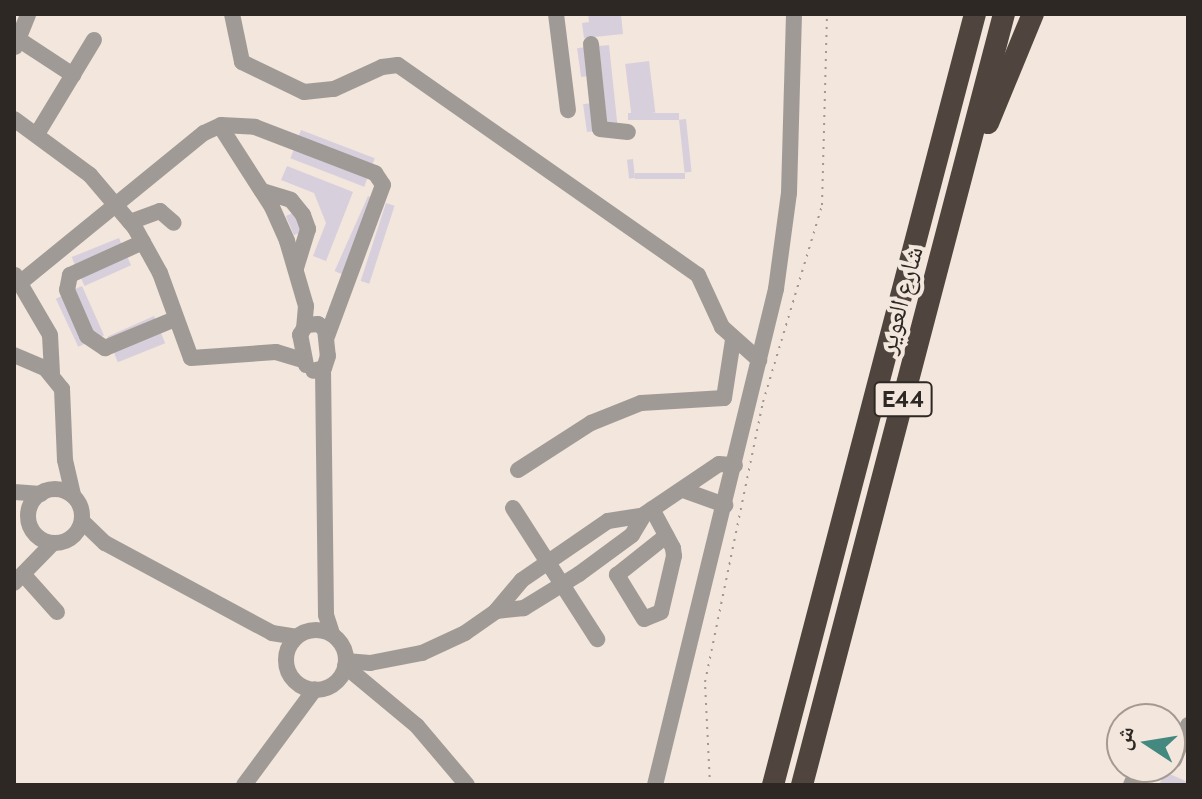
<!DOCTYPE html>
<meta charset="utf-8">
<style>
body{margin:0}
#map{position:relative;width:1202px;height:799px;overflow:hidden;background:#f3e6dc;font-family:Cabin,"Noto Naskh Arabic",sans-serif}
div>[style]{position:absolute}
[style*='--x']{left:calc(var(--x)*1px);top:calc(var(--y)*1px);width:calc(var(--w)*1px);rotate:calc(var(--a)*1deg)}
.building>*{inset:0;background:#d8cfdc;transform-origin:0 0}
.path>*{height:2px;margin-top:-1px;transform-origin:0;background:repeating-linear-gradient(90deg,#a0978f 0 2px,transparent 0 8px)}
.minor>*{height:16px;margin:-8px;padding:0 8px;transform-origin:8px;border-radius:8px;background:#a09a97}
.minor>.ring{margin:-8px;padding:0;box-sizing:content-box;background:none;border:16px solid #a09a97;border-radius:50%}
.highway>*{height:22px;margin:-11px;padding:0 11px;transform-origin:11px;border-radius:11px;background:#50453e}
span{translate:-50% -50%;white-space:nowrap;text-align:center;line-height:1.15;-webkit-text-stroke:8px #f3e6dc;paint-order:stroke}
.shield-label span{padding:2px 6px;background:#f3e6dc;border:2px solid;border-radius:6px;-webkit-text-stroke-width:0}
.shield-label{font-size:24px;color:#2d2824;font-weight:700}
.street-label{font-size:26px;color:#2d2824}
.frame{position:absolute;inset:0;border:16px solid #2d2824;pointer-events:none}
.north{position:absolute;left:1106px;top:703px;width:80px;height:80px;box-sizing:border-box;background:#f3e6dc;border:2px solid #a49a92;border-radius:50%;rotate:282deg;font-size:22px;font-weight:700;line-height:32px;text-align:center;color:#2d2824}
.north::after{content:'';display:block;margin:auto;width:28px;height:36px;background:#44897f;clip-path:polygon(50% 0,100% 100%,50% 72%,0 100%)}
</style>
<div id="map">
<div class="building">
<i style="clip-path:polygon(588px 14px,621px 14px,623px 34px,584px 38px,582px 23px,589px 22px)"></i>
<i style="left:609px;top:45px;width:85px;height:10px;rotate:84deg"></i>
<i style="left:586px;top:47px;width:29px;height:9px;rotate:82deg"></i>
<i style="left:649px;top:61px;width:52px;height:24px;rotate:83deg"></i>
<i style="left:592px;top:103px;width:28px;height:9px;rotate:82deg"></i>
<i style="left:679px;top:113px;width:7px;height:51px;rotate:90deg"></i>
<i style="left:686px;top:119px;width:53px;height:7px;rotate:84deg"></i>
<i style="left:301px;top:130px;width:79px;height:11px;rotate:21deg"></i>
<i style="left:294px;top:149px;width:79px;height:10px;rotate:21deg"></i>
<i style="left:633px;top:159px;width:19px;height:6px;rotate:84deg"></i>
<i style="clip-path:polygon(287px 166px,353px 192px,326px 261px,313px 256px,326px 223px,314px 193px,281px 180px)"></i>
<i style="left:685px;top:173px;width:6px;height:50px;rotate:90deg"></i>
<i style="left:368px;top:196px;width:10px;height:82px;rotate:24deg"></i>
<i style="left:386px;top:203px;width:9px;height:82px;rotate:18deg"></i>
<i style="left:295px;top:212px;width:21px;height:10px;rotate:67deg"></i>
<i style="left:119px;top:238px;width:11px;height:51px;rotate:68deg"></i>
<i style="left:127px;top:256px;width:10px;height:51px;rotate:66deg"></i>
<i style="left:82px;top:286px;width:54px;height:10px;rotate:66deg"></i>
<i style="left:64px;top:295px;width:53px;height:9px;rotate:65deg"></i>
<i style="left:154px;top:316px;width:10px;height:51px;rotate:66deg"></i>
<i style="left:161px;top:333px;width:11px;height:51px;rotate:68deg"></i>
<i style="clip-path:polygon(1165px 772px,1188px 782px,1188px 785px,1159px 785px)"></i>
</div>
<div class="path">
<i style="--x:710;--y:785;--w:103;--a:-92.8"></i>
<i style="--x:705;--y:682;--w:286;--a:-78.3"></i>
<i style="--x:763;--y:402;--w:206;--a:-73.3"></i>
<i style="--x:822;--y:205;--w:191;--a:-88.5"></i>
</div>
<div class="minor">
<i style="--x:232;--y:14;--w:49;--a:78.2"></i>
<i style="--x:242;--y:62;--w:69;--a:25.8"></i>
<i style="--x:304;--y:92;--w:30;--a:-6"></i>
<i style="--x:334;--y:89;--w:53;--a:-24.6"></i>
<i style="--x:382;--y:67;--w:16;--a:-7"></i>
<i style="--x:398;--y:65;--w:366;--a:35"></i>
<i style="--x:698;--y:275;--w:57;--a:65.2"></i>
<i style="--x:722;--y:327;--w:50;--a:41.7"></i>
<i style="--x:556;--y:14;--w:97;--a:82.9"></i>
<i style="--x:18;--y:39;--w:66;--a:33.2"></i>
<i style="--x:591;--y:44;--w:85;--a:84"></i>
<i style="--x:600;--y:129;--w:28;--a:6"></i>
<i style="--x:15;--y:47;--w:35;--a:-68"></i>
<i style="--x:14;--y:119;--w:94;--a:36.4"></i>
<i style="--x:90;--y:175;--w:70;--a:49.7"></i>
<i style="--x:135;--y:228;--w:51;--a:60.9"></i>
<i style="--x:160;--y:273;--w:90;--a:70"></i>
<i style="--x:191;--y:358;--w:85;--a:-4"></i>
<i style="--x:276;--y:352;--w:28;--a:17"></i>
<i style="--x:220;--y:126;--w:96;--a:57.3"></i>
<i style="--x:272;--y:207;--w:37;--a:66"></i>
<i style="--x:287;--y:241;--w:68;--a:73.7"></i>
<i style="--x:306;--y:306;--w:22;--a:95"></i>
<i style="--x:37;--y:134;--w:110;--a:-58.8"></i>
<i style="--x:262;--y:191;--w:30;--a:17"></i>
<i style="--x:291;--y:200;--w:19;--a:51"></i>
<i style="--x:303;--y:215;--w:15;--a:70"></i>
<i style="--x:308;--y:229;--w:41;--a:107.1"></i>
<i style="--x:130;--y:222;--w:32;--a:-20"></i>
<i style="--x:160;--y:211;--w:18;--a:41"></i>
<i style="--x:143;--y:242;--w:80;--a:155.7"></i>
<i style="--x:70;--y:275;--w:15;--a:101"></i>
<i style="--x:67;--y:290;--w:50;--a:66.5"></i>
<i style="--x:87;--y:336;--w:22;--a:34"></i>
<i style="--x:105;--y:348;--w:76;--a:-22.5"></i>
<i style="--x:15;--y:275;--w:69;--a:59.7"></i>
<i style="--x:50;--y:335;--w:38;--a:87"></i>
<i style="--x:21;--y:282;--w:236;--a:-39.2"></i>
<i style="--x:204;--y:133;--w:19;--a:-25"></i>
<i style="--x:221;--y:125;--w:34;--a:3"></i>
<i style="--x:255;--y:127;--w:129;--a:21"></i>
<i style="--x:375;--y:173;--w:14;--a:56"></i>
<i style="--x:383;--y:185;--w:161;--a:110.3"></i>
<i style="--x:14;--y:355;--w:34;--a:23"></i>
<i style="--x:45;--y:368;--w:27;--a:51"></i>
<i style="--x:62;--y:389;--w:71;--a:87.6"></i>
<i style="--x:65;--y:460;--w:37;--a:77"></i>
<i style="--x:306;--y:365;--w:31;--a:-101"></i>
<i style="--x:300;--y:335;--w:12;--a:-59"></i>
<i style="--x:306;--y:325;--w:12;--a:-5"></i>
<i style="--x:318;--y:324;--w:9;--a:36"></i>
<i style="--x:325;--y:329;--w:27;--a:84"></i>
<i style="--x:328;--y:356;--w:13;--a:108"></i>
<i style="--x:324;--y:368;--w:11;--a:165"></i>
<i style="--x:323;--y:369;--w:246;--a:89.3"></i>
<i style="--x:326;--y:615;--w:20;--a:72"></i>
<i style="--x:518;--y:470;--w:87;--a:-32.8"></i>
<i style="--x:591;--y:423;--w:54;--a:-21.8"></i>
<i style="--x:641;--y:403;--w:83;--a:-3.4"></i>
<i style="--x:724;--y:398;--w:59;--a:-81.2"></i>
<i class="ring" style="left:28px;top:489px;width:38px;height:38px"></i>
<i style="--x:683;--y:490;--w:45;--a:19.7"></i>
<i style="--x:14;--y:492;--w:27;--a:4"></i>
<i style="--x:513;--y:508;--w:156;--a:57.3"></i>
<i style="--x:652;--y:509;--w:44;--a:61.7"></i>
<i style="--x:673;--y:548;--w:8;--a:83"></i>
<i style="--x:674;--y:556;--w:57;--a:103.1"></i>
<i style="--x:661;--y:612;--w:18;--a:158"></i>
<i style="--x:644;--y:619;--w:52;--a:-121.5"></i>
<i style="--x:617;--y:575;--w:63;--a:-38.5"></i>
<i style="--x:645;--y:514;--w:89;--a:-34"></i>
<i style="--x:719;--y:464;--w:16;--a:4"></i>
<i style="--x:82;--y:521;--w:32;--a:44"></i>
<i style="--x:105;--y:543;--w:190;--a:28.3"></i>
<i style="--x:272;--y:633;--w:24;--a:9"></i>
<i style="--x:23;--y:574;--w:51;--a:48.2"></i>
<i style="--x:14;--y:583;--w:56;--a:-45.7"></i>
<i class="ring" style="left:286px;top:630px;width:44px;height:44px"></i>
<i style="--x:346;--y:661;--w:24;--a:5"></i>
<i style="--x:370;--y:663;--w:53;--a:-10.9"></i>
<i style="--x:422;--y:653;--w:47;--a:-24.9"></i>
<i style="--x:465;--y:633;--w:38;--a:-35"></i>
<i style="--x:496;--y:611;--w:40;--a:-50"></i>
<i style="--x:522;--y:580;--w:104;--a:-34.5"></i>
<i style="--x:608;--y:521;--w:36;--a:-9"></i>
<i style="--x:644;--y:515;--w:23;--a:121"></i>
<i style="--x:632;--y:535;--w:66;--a:143.7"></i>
<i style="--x:579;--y:574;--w:65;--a:148.3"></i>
<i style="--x:524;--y:608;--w:28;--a:174"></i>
<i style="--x:345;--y:666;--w:94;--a:39.8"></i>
<i style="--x:417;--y:726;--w:77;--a:49.7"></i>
<i style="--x:1174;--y:760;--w:38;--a:-68"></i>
<i style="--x:244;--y:785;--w:119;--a:-53.5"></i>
<i style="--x:655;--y:785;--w:511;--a:-76.29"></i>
<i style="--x:776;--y:289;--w:97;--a:-82.3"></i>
<i style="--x:789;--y:193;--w:179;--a:-88.4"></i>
<i style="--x:1131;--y:785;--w:20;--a:-66"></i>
</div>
<div class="highway">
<i style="--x:988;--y:123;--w:118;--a:-67.6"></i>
<i style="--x:773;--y:785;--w:797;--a:-75.32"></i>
<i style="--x:802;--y:785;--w:797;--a:-75.32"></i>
</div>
<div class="shield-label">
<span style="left:903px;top:399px">E44</span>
</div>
<div class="street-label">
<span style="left:901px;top:300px;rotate:-75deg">شارع العوير</span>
</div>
<div class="frame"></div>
<div class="north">ش</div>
</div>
